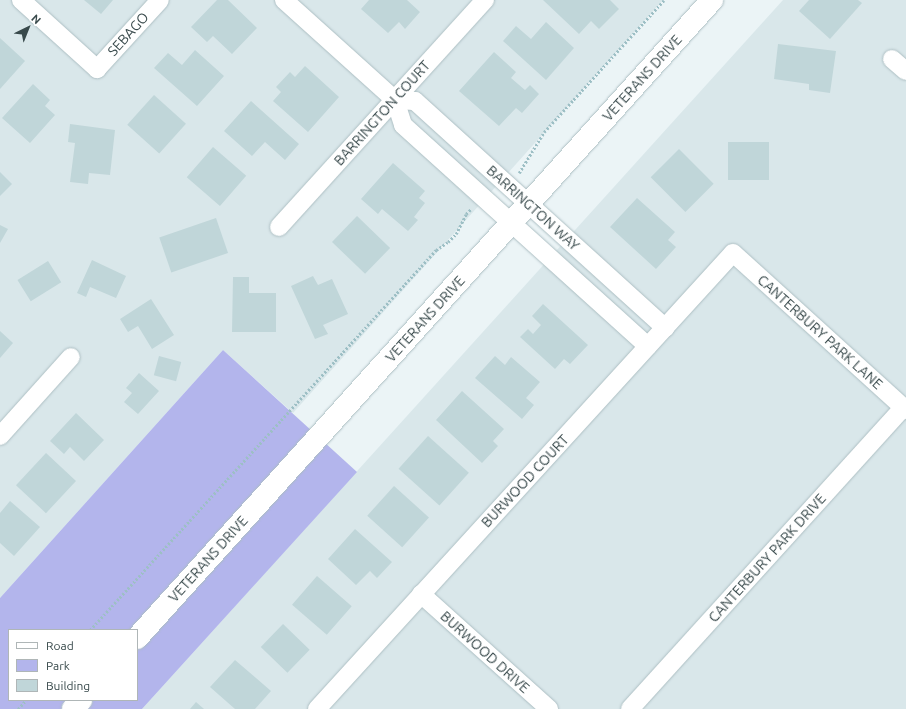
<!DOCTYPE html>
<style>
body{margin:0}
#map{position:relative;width:906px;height:709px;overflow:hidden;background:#ebf4f6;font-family:Ubuntu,sans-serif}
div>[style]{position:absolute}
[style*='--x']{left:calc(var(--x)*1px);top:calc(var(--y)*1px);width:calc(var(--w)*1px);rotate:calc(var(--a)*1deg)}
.residential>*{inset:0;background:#d9e7ea}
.green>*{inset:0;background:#b3b5ec}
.building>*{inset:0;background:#c0d6d9;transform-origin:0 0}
.path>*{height:2.5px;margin-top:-1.25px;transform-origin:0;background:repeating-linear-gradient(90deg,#9dbfc5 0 2px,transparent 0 4px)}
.roads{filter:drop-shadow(0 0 1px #adbfc3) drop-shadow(0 0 1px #adbfc3)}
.minor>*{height:18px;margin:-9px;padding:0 9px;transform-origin:9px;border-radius:9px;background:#fff}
.tertiary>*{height:22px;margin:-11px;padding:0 11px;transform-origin:11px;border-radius:11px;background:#fff}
span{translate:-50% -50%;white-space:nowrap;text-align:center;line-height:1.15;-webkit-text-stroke:3.5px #fff;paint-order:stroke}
.street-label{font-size:14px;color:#38494b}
.legend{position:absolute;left:8px;top:629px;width:130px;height:72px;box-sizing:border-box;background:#fff;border:1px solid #afb6b7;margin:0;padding:5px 7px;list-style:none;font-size:12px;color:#38494b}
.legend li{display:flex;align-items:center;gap:8px;height:20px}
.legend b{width:20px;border:1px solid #afb6b7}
.north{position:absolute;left:8px;top:8px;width:40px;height:40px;-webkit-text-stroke:3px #fff;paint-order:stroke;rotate:43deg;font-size:11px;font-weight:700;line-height:16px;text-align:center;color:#38494b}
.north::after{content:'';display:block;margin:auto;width:14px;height:18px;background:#38494b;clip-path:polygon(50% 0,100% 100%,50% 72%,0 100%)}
</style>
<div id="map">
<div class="residential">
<i style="clip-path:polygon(0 0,663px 0,293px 413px,223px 350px,0 598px)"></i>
<i style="clip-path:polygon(783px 0,906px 0,906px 709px,142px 709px)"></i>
</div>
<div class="green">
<i style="clip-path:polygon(evenodd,223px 350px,357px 472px,142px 709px,0 709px,0 598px,223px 350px,9px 630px,137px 630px,137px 700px,9px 700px,9px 630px)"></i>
</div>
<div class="building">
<i style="clip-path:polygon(84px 0,113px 0,101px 14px)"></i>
<i style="clip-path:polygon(217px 0,228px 0,257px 28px,232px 54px,213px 36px,207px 42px,191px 27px)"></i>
<i style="clip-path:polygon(369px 0,407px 0,420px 12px,405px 29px,399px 22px,388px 33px,361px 9px)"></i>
<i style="clip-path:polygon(543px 0,610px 0,619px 9px,599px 29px,591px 21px,579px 34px)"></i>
<i style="clip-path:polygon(809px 0,858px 0,862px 3px,830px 39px,799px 11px)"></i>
<i style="clip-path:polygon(546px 22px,574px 48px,546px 80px,503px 41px,516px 26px,531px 39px)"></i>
<i style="clip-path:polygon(0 38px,25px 61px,0 89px)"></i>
<i style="clip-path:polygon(778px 44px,836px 51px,830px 93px,809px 90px,809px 84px,774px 79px)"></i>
<i style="clip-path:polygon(195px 50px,224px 76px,197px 106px,154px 68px,168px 53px,182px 65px)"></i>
<i style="clip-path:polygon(494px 52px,516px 72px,511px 78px,525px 90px,530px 85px,539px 94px,522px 113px,516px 108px,499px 126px,459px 91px)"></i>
<i style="clip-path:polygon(305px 66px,339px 97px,308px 132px,273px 101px,281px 92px,276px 87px,290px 72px,295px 77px)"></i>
<i style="clip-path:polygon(33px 84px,50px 100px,45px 106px,55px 115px,30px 143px,2px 118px)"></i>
<i style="left:154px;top:95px;width:43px;height:40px;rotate:42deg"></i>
<i style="clip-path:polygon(251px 101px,299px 144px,285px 160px,265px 142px,252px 156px,224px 131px)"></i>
<i style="clip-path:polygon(70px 124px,115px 130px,110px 175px,89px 173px,88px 184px,70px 182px,75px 143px,68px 142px)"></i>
<i style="left:728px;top:142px;width:41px;height:38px"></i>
<i style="left:213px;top:147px;width:44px;height:40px;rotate:41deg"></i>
<i style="left:679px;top:149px;width:49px;height:40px;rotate:45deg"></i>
<i style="clip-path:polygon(393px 163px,425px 191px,419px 198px,425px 203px,414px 217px,418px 220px,408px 231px,382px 209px,378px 214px,361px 199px)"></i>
<i style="clip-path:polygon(0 172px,12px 184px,0 196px)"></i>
<i style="clip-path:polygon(637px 198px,675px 232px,668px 240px,676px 247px,656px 269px,610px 227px)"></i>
<i style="left:357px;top:216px;width:46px;height:36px;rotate:44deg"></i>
<i style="left:216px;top:218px;width:37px;height:60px;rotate:71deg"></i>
<i style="clip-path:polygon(0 225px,8px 229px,0 243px)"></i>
<i style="clip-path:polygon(92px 260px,126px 276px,116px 298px,90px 287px,86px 297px,77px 293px)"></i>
<i style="left:48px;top:261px;width:25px;height:36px;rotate:58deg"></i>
<i style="clip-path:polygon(313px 276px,318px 285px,332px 279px,348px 314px,323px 325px,328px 334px,315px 339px,291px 286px)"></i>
<i style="clip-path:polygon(233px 277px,249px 277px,249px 293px,276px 293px,276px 332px,232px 332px)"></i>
<i style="clip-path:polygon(151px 299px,174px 335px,152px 349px,138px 326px,128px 332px,120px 319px)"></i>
<i style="clip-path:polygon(543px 304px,588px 345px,570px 364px,564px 359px,555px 369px,520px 337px,528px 329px,533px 334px,541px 325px,532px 316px)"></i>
<i style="clip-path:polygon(0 331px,13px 343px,0 358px)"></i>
<i style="left:159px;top:356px;width:23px;height:20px;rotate:15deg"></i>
<i style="clip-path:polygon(495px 356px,505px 365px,511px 357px,540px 382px,526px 398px,534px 405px,522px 419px,475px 378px)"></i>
<i style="clip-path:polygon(139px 373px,159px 391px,138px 414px,124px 402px,132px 393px,126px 388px)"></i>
<i style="clip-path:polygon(462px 391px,504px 429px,493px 441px,498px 446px,482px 463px,436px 420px)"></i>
<i style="clip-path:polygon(76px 413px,104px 440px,84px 461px,70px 447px,64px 454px,50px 441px)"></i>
<i style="left:428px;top:436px;width:55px;height:44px;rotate:42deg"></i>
<i style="left:46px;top:453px;width:41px;height:44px;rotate:43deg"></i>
<i style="left:394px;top:486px;width:47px;height:40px;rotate:42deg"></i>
<i style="clip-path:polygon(10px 501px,40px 527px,14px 556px,0 543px,0 513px)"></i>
<i style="clip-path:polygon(355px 529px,392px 562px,377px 578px,370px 571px,356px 585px,328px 559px)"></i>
<i style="left:317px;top:576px;width:46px;height:38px;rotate:41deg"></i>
<i style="left:283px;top:624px;width:37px;height:32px;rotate:44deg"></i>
<i style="clip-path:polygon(235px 660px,271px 691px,255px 709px,235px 709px,210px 687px)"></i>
<i style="clip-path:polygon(196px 702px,204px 709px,190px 709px)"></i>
</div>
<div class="path">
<i style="--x:519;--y:173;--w:48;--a:-58.6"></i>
<i style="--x:544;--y:132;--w:178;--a:-47.7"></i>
<i style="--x:90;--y:630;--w:514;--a:-47.68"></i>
<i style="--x:436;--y:250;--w:14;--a:-34"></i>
<i style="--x:448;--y:242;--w:11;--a:-45"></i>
<i style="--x:456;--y:234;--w:22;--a:-63"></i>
<i style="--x:466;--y:214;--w:7;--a:-45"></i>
<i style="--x:18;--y:709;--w:12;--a:-48"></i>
</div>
<div class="roads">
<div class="minor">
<i style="--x:21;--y:0;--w:103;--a:42.2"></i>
<i style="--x:97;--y:69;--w:93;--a:-47.6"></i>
<i style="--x:284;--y:0;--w:149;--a:42"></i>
<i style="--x:395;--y:100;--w:26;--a:72"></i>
<i style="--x:403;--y:125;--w:330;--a:42.1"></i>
<i style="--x:892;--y:59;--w:18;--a:41"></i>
<i style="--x:395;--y:100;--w:20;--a:3"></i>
<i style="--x:415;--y:101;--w:338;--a:42.2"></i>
<i style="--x:279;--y:227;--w:307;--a:-47.8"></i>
<i style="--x:0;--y:436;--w:106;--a:-48.1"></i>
<i style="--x:421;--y:594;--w:172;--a:41.9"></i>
<i style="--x:317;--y:709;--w:617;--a:-47.63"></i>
<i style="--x:733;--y:253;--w:234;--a:42.2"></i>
<i style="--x:630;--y:709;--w:406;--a:-47.8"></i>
</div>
<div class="tertiary">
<i style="--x:137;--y:638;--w:859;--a:-47.97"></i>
<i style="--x:73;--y:709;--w:12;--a:-48"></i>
</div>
</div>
<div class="street-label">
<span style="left:128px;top:34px;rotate:-48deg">SEBAGO</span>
<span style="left:642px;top:78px;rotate:-48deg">VETERANS DRIVE</span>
<span style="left:382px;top:113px;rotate:-48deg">BARRINGTON COURT</span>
<span style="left:533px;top:208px;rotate:42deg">BARRINGTON WAY</span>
<span style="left:425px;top:319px;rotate:-48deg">VETERANS DRIVE</span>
<span style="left:820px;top:332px;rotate:42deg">CANTERBURY PARK LANE</span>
<span style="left:525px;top:481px;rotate:-47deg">BURWOOD COURT</span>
<span style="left:767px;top:558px;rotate:-48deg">CANTERBURY PARK DRIVE</span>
<span style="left:208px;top:559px;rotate:-48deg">VETERANS DRIVE</span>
<span style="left:485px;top:652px;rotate:42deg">BURWOOD DRIVE</span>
</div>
<ul class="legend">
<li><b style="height:5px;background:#fff"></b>Road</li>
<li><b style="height:11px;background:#b3b5ec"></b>Park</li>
<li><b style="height:11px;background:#c0d6d9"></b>Building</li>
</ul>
<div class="north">N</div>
</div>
